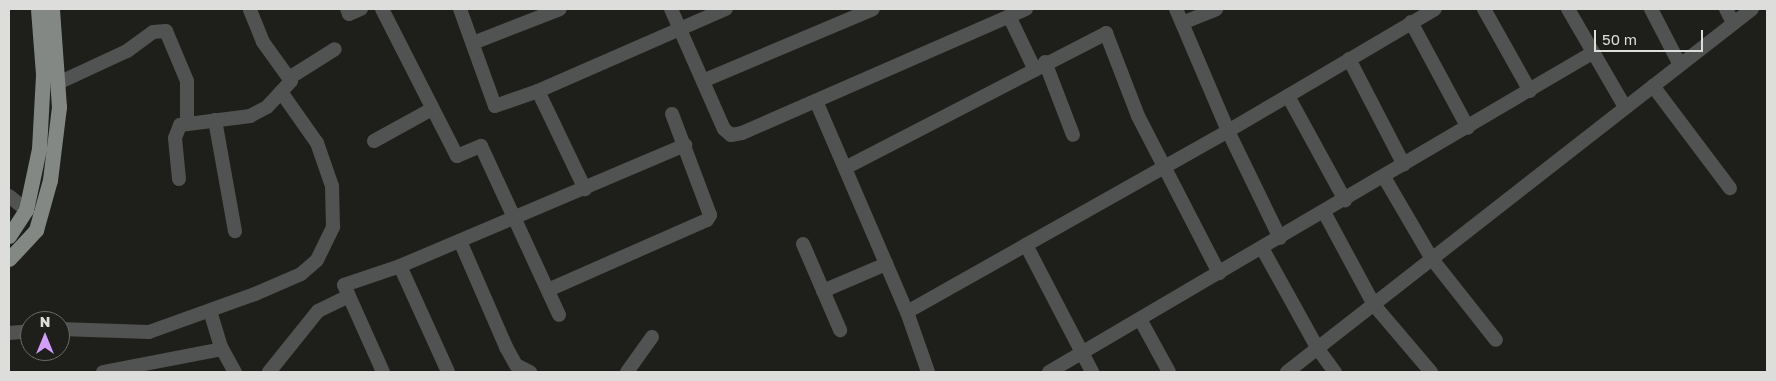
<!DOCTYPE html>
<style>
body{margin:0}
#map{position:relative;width:1776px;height:381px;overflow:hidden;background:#1e1f1a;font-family:"Golos Text",sans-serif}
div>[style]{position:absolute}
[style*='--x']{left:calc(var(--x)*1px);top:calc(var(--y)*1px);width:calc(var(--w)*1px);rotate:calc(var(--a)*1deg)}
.street>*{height:14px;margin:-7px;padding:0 7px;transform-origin:7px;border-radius:7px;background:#515352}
.primary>*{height:15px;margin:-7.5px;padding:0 7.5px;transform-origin:7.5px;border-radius:7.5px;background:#838884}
span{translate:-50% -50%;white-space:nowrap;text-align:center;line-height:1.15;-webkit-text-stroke:5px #1e1f1a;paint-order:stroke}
.frame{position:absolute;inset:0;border:10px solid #dddedb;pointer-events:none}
.north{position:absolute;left:20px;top:311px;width:50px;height:50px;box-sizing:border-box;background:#1e1f1a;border:1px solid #6a6b67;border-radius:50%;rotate:0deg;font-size:14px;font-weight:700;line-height:20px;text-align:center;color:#dddedb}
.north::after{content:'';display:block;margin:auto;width:18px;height:22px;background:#d29dfd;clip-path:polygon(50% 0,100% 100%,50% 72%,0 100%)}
.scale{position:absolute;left:1594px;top:30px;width:109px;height:22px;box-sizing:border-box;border:2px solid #dddedb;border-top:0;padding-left:6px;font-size:15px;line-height:18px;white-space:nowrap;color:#dddedb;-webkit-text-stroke:4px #1e1f1a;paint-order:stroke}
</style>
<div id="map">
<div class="street">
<i style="--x:347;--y:9;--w:5;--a:68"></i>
<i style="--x:349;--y:14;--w:13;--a:-23"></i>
<i style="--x:382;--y:9;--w:165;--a:63"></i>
<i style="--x:457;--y:156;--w:26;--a:-23"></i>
<i style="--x:481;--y:146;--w:186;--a:65.2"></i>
<i style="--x:460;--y:9;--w:103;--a:70.2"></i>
<i style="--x:495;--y:106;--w:46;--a:-19.2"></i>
<i style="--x:538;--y:91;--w:109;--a:64.4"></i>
<i style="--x:671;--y:9;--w:131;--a:66.2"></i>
<i style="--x:724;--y:129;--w:9;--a:41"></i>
<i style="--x:731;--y:135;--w:11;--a:-10"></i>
<i style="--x:742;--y:133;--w:310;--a:-23.6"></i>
<i style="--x:1176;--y:9;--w:133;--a:66.9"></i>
<i style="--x:1228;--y:131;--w:119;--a:64.1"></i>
<i style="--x:1484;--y:9;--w:94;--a:60.7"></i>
<i style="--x:1568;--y:9;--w:113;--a:59.8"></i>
<i style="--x:1651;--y:9;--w:63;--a:62.6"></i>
<i style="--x:1726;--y:9;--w:16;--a:63"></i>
<i style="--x:1009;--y:16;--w:58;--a:64.3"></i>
<i style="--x:1411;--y:22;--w:120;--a:61.7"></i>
<i style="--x:1182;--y:23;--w:37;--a:-22"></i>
<i style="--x:473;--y:43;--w:93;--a:-21.3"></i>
<i style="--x:1349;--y:59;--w:119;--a:62.6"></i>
<i style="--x:1045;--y:62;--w:78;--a:69"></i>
<i style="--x:289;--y:78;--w:54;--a:-32.2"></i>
<i style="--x:705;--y:80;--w:182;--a:-22.9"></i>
<i style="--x:58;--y:83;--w:76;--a:-24.9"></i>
<i style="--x:127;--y:51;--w:32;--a:-36"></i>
<i style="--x:153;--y:32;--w:13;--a:-4"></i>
<i style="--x:166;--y:31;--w:54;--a:67.2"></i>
<i style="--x:187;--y:81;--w:42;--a:90"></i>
<i style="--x:1653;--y:86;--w:128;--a:53"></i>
<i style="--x:538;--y:91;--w:205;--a:-23.6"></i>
<i style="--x:1288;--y:96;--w:119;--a:61.3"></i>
<i style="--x:816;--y:101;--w:230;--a:66.7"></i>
<i style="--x:907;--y:312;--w:64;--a:70.7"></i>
<i style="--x:215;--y:120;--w:113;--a:79.8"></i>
<i style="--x:374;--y:141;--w:66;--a:-28.9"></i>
<i style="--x:845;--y:168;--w:294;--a:-27.3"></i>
<i style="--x:1106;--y:33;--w:89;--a:68.9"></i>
<i style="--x:1138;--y:116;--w:177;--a:62.7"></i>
<i style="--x:1384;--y:177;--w:95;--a:59.7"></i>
<i style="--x:1432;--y:259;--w:103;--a:51.7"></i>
<i style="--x:179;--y:179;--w:41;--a:-95.6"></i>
<i style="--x:175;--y:138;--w:14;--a:-69"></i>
<i style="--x:180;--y:125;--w:71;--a:-7.3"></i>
<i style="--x:250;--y:116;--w:19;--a:-28"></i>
<i style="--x:267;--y:107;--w:21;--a:-47"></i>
<i style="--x:9;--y:196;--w:22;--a:39"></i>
<i style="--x:1324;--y:212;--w:106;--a:61.7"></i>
<i style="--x:1374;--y:305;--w:88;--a:49.6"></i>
<i style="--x:460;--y:241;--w:116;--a:66.5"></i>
<i style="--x:506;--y:347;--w:21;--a:61"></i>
<i style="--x:516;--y:365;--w:16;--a:27"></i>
<i style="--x:803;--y:244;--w:94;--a:66.7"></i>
<i style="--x:1026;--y:245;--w:143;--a:62.5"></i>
<i style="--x:1262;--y:248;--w:115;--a:61"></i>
<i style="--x:1318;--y:349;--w:29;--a:54"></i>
<i style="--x:400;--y:266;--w:116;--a:65.6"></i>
<i style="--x:548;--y:290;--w:174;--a:-23.8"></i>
<i style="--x:707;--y:220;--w:6;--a:-59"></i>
<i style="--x:710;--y:215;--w:108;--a:-110.6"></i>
<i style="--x:823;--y:291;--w:69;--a:-23.2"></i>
<i style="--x:349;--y:296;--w:83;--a:65.9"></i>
<i style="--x:210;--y:311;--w:38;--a:73"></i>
<i style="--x:221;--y:347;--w:29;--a:61"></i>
<i style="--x:907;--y:312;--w:369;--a:-29.4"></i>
<i style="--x:1228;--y:131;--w:240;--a:-30.5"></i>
<i style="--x:1140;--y:319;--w:60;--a:61.3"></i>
<i style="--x:60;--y:329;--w:89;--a:1.9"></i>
<i style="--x:149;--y:332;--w:113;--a:-19.7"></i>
<i style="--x:255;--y:294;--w:50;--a:-23.5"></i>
<i style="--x:301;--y:274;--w:21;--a:-41"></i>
<i style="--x:317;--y:260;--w:37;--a:-64"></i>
<i style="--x:333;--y:227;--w:41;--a:-91.4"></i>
<i style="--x:332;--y:186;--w:46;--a:-109.2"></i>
<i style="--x:317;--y:143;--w:62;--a:-125.2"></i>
<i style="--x:281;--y:92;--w:15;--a:-48"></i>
<i style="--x:291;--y:81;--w:48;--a:-125.7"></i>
<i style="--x:263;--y:42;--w:35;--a:-112"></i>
<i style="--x:9;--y:333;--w:21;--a:-5"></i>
<i style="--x:103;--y:372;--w:121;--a:-10.9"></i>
<i style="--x:269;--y:372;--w:78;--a:-51.2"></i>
<i style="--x:318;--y:311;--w:34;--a:-26"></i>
<i style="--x:349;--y:296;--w:12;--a:-114"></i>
<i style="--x:344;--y:285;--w:59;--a:-18.7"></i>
<i style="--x:400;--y:266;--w:310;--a:-23"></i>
<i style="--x:627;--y:372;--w:43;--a:-54.5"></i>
<i style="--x:1049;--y:372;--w:630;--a:-30.43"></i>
<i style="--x:1287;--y:372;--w:590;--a:-37.98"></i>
</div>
<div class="primary">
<i style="--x:9;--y:236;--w:31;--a:-57"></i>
<i style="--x:26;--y:210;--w:62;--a:-78"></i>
<i style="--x:39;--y:149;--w:75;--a:-86.9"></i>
<i style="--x:43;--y:74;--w:65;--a:-94.4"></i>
<i style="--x:9;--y:259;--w:40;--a:-47"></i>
<i style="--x:36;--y:230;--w:52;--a:-74.4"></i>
<i style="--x:50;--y:180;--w:74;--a:-83"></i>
<i style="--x:59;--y:107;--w:98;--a:-94.1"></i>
</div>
<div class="frame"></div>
<div class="north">N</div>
<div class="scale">50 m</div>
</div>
